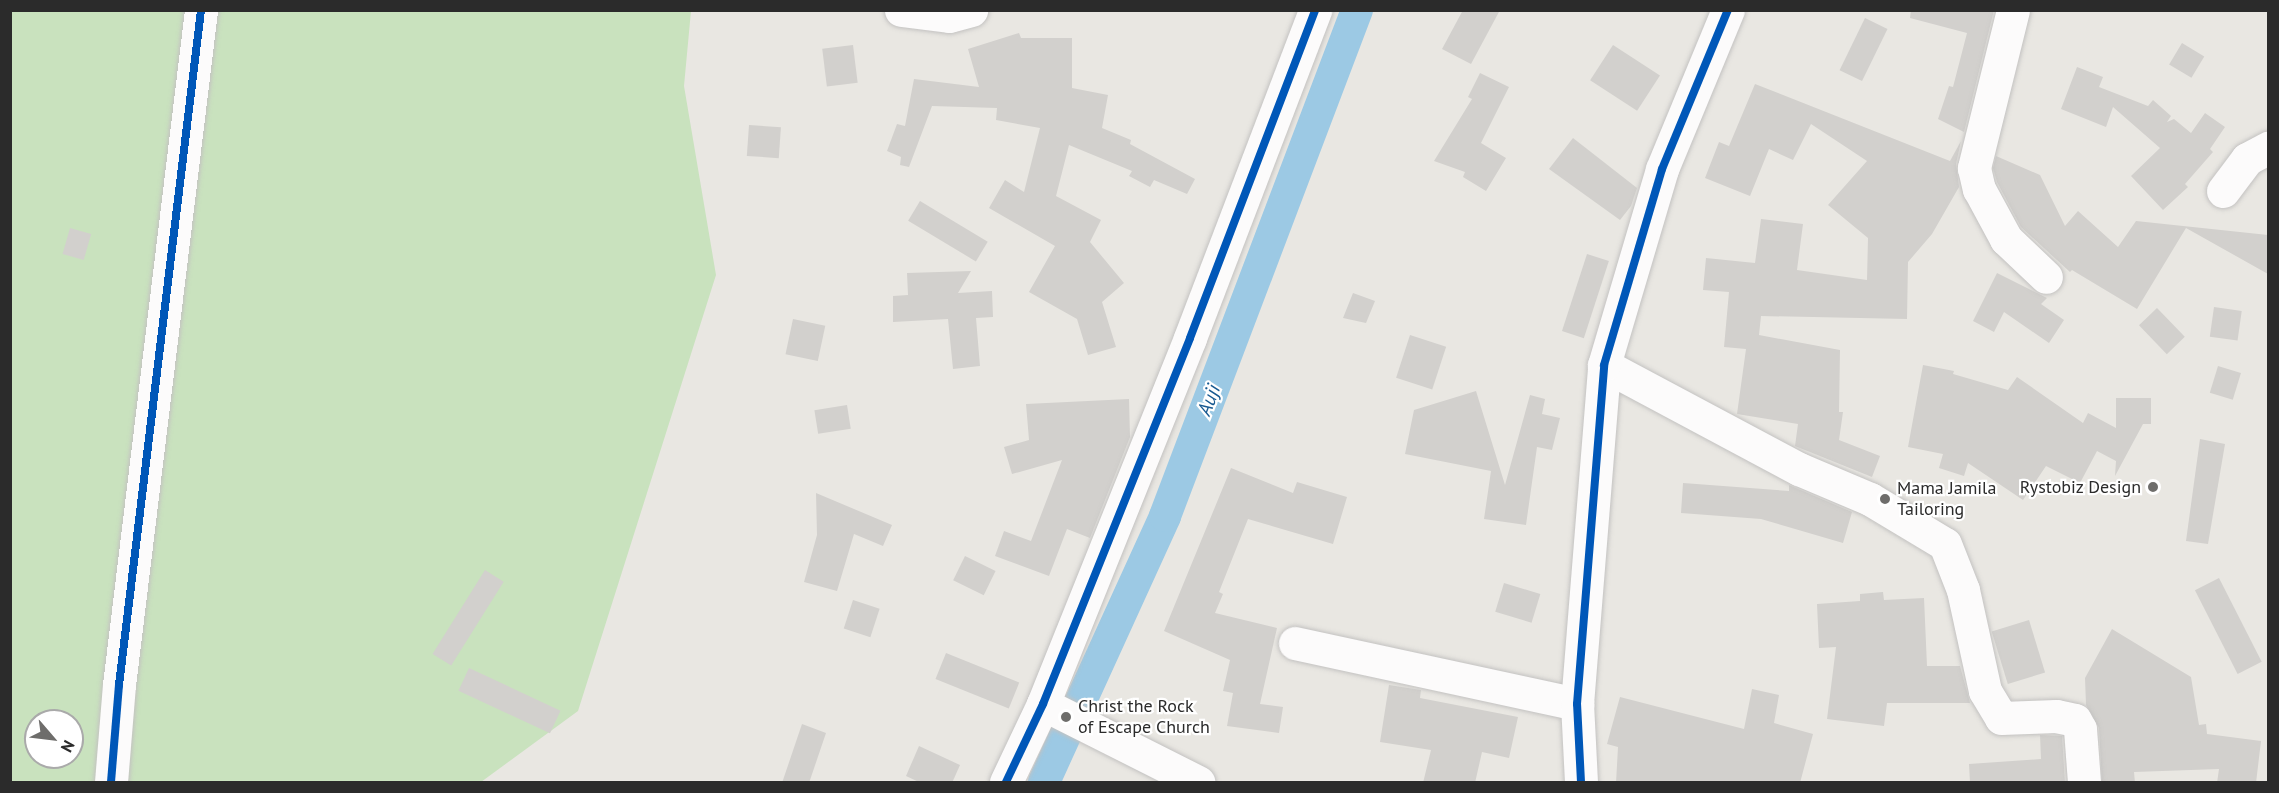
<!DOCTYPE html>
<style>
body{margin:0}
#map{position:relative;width:2279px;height:793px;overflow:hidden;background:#e9e7e2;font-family:"PT Sans",sans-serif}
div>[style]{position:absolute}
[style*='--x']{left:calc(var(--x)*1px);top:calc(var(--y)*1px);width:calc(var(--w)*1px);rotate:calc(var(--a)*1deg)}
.green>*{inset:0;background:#c9e2be}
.canal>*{height:32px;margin:-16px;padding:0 16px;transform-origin:16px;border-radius:16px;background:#9cc9e4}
.building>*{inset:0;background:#d2d0cd;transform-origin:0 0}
.roads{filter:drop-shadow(0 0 2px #c3c2c1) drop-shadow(0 0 2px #c3c2c1)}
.street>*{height:33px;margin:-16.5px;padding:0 16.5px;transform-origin:16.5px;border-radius:16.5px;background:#fcfbfb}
.secondary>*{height:33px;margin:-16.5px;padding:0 16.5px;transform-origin:16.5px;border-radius:16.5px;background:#fcfbfb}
.cycleway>*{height:8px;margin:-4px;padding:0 4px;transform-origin:4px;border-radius:4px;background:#0057b8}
.dots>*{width:16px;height:16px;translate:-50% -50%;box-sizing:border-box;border:3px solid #fff;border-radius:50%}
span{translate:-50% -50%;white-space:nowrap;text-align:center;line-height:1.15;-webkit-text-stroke:4.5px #fff;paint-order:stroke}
.poi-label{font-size:18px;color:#2b2b2b}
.right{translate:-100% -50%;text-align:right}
.left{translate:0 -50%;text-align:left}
.water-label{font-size:20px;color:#195a91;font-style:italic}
.frame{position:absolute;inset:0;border:12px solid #2b2b2b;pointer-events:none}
.north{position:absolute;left:24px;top:709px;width:60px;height:60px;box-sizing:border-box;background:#fff;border:2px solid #aaa;border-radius:50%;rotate:118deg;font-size:16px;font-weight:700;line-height:24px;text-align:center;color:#2b2b2b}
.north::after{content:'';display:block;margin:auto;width:21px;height:27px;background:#6e6d6b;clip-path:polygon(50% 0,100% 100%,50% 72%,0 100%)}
</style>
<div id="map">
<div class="green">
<i style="clip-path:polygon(evenodd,10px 11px,691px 11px,684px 86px,716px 275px,578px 711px,481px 782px,11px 782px,10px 11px,36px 721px,72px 721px,72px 757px,36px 757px,36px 721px)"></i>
</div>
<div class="canal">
<i style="--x:1044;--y:782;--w:292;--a:-65.5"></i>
<i style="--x:1165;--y:516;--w:541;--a:-69.22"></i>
</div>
<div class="building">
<i style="clip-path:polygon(1463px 10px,1500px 10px,1471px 64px,1442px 49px)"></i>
<i style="clip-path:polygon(1911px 10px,1994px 10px,1964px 132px,1938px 119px,1949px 86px,1953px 87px,1967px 33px,1910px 18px)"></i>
<i style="left:1865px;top:18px;width:25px;height:58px;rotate:26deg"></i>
<i style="clip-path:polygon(1019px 33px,1021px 38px,1072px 38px,1072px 88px,1108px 95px,1102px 128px,1131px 140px,1130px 144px,1195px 179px,1187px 194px,1154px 180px,1150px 187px,1129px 176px,1132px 171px,1069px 145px,1056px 196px,1101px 220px,1090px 242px,1124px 283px,1102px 302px,1116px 347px,1088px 355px,1077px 319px,1029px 292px,1055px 246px,989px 208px,1005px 180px,1024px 192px,1040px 128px,996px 120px,997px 108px,932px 106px,909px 167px,900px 165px,901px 157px,887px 151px,897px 124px,905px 126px,914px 79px,979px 87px,968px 49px)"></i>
<i style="left:2182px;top:43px;width:26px;height:25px;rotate:31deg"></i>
<i style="left:853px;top:45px;width:38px;height:31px;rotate:83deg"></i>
<i style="left:1613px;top:45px;width:56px;height:42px;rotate:33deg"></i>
<i style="clip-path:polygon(2077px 67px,2103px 77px,2099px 87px,2148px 106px,2153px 100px,2171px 116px,2167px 122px,2174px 119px,2191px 133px,2205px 113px,2225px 127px,2210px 149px,2213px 152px,2185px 184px,2188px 187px,2163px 210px,2131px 176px,2160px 148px,2113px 107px,2106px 127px,2061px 109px)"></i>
<i style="clip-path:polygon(1480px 73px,1509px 87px,1481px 143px,1506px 158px,1486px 191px,1463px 177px,1465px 172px,1434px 161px,1472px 99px,1468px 97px)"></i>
<i style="clip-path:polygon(1755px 84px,1950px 161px,1961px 141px,1956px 164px,1959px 187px,1932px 234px,1908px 262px,1907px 319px,1761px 316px,1759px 335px,1840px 350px,1839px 412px,1843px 412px,1839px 440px,1880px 456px,1872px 477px,1795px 446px,1798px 424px,1737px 414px,1746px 349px,1724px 347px,1729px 292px,1703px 290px,1706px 258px,1755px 263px,1761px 219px,1803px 224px,1797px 270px,1867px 280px,1868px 238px,1828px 205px,1867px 161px,1811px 124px,1793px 160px,1769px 149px,1750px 196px,1705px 178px,1719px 142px,1729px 146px)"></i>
<i style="left:749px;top:125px;width:32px;height:31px;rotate:4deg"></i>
<i style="clip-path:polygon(1573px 138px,1637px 188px,1631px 206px,1620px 220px,1549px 169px)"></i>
<i style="clip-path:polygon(1996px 156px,2040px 175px,2065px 226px,2078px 211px,2118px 247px,2136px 221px,2268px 235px,2268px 274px,2186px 228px,2137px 309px,2072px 270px,2070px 272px,2021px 227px,1997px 182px,1993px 168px)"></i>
<i style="left:920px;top:201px;width:79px;height:23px;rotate:31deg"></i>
<i style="left:70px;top:228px;width:22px;height:27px;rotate:16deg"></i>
<i style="left:1587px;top:254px;width:23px;height:81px;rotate:18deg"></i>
<i style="clip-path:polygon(971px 271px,958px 293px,992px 291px,993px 317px,976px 318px,980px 366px,953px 369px,948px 319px,893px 322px,893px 296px,908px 295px,907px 273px)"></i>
<i style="clip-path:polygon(1997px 273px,2047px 298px,2041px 304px,2064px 320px,2049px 343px,2004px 312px,1994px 332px,1973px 321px)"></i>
<i style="clip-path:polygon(1353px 293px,1375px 301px,1366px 323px,1343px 318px)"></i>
<i style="left:2214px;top:307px;width:28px;height:30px;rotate:8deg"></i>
<i style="left:2157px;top:308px;width:40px;height:25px;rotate:46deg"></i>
<i style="left:793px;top:319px;width:33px;height:36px;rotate:12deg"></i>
<i style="left:1410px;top:335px;width:38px;height:45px;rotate:18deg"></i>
<i style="clip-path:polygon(1923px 365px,1954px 371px,1953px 374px,2008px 390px,2017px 377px,2083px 423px,2088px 413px,2116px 428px,2116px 398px,2151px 398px,2151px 424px,2143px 424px,2115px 476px,2116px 461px,2097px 451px,2080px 483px,2046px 466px,2023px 500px,1968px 463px,1964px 476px,1939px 468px,1943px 454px,1908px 447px)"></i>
<i style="left:2218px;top:366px;width:24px;height:28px;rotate:17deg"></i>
<i style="clip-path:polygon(1476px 391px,1505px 485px,1530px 395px,1545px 399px,1542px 414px,1560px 418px,1552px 450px,1537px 447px,1526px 525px,1484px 519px,1491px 471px,1405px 454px,1414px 410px)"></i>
<i style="clip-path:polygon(1129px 399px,1130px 437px,1090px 538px,1067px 529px,1049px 576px,995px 556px,1004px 531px,1031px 541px,1062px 460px,1012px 474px,1004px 447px,1029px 440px,1026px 404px)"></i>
<i style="left:847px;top:405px;width:24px;height:33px;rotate:81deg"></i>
<i style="clip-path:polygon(2200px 439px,2225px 444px,2208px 544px,2186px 541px)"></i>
<i style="clip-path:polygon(1231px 468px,1293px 493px,1297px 482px,1347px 497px,1333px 544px,1248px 519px,1219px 592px,1223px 594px,1215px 613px,1277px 628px,1260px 704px,1283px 707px,1279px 733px,1227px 726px,1233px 693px,1223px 691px,1230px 660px,1164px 631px)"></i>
<i style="clip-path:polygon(1683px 483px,1789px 491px,1789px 485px,1852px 512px,1843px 543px,1761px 519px,1681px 513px)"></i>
<i style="clip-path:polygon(816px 493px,892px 525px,883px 546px,854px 534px,837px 591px,804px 582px,817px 535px)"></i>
<i style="left:965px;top:556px;width:34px;height:27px;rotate:26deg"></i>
<i style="left:485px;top:570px;width:22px;height:99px;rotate:32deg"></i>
<i style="left:2219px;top:578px;width:94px;height:27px;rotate:63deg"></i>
<i style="left:1504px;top:583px;width:38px;height:30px;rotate:17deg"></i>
<i style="clip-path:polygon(1883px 592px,1884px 600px,1924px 598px,1927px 666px,1960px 666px,1970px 703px,1887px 703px,1884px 726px,1827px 719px,1836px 647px,1819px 648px,1817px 604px,1860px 601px,1860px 594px)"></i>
<i style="left:853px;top:600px;width:28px;height:30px;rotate:18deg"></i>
<i style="left:2029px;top:620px;width:55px;height:39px;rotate:73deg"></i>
<i style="clip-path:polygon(2112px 629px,2191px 677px,2199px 725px,2206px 724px,2207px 734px,2261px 741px,2256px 783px,2217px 783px,2219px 769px,2134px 772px,2135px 783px,2102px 783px,2099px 728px,2086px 705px,2085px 678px)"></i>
<i style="left:946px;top:653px;width:79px;height:28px;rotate:22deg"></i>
<i style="left:469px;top:668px;width:101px;height:25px;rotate:25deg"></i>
<i style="clip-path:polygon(1389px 685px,1421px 690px,1420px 698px,1518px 717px,1509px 758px,1482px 752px,1475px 783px,1423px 783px,1431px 750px,1380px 742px)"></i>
<i style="clip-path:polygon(1752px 689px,1779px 695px,1774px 723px,1813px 734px,1800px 783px,1616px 783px,1618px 747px,1607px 744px,1620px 697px,1744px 729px)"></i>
<i style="clip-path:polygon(802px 724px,826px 733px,809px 783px,782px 783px)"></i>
<i style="clip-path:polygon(2040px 735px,2062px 736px,2065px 783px,1970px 783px,1969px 764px,2041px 759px)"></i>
<i style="clip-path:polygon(919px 746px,960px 765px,952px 783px,921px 783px,906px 776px)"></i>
</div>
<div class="roads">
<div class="street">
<i style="--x:901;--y:10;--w:48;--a:7.1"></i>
<i style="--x:949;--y:16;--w:23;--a:-15"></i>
<i style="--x:2013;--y:10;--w:163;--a:103.9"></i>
<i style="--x:1974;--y:168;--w:22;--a:77"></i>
<i style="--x:1979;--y:189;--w:57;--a:61.6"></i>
<i style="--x:2006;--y:239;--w:55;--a:43.5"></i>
<i style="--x:2223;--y:191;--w:40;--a:-53"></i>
<i style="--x:2247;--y:159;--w:24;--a:-28"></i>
<i style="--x:1604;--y:365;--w:221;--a:28.1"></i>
<i style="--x:1799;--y:469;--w:77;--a:22.9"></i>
<i style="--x:1870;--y:499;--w:87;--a:31"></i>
<i style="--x:1945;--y:544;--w:49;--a:68.6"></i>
<i style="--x:1963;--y:590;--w:103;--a:77.7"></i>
<i style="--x:1985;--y:691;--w:31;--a:59"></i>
<i style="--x:2001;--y:718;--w:55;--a:-2.1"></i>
<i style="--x:2056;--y:716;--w:19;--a:12"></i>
<i style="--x:2075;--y:720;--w:10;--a:61"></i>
<i style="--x:2080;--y:729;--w:53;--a:85.7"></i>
<i style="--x:1295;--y:643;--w:289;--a:12.2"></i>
<i style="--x:1043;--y:704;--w:174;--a:26.7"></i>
<i style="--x:111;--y:782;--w:97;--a:-85.3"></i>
<i style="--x:119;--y:685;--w:680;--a:-83.07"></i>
<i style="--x:1006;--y:782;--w:86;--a:-64.6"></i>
<i style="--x:1043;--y:704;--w:394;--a:-68.1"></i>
<i style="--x:1190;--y:338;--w:351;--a:-69.1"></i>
</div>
<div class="secondary">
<i style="--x:1581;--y:782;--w:78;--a:-92.9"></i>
<i style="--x:1577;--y:704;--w:340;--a:-85.4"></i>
<i style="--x:1604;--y:365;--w:204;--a:-73.5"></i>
<i style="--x:1662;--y:169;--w:172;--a:-67.5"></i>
</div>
</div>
<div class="cycleway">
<i style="--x:111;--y:782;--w:97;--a:-85.3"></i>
<i style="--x:119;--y:685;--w:680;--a:-83.07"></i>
<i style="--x:1006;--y:782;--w:86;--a:-64.6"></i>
<i style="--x:1043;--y:704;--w:394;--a:-68.1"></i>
<i style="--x:1190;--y:338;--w:351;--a:-69.1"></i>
<i style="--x:1581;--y:782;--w:78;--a:-92.9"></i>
<i style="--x:1577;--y:704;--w:340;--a:-85.4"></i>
<i style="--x:1604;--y:365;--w:204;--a:-73.5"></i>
<i style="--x:1662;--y:169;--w:172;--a:-67.5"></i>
</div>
<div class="dots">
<i style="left:2153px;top:487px;background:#6e6d6b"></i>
<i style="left:1885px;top:499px;background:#6e6d6b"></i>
<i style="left:1066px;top:717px;background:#6e6d6b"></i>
</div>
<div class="poi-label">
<span class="right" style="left:2141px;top:487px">Rystobiz Design</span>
<span class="left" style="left:1897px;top:499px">Mama Jamila<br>Tailoring</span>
<span class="left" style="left:1078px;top:717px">Christ the Rock<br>of Escape Church</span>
</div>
<div class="water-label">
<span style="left:1209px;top:400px;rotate:-69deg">Auji</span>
</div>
<div class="frame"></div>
<div class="north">N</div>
</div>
